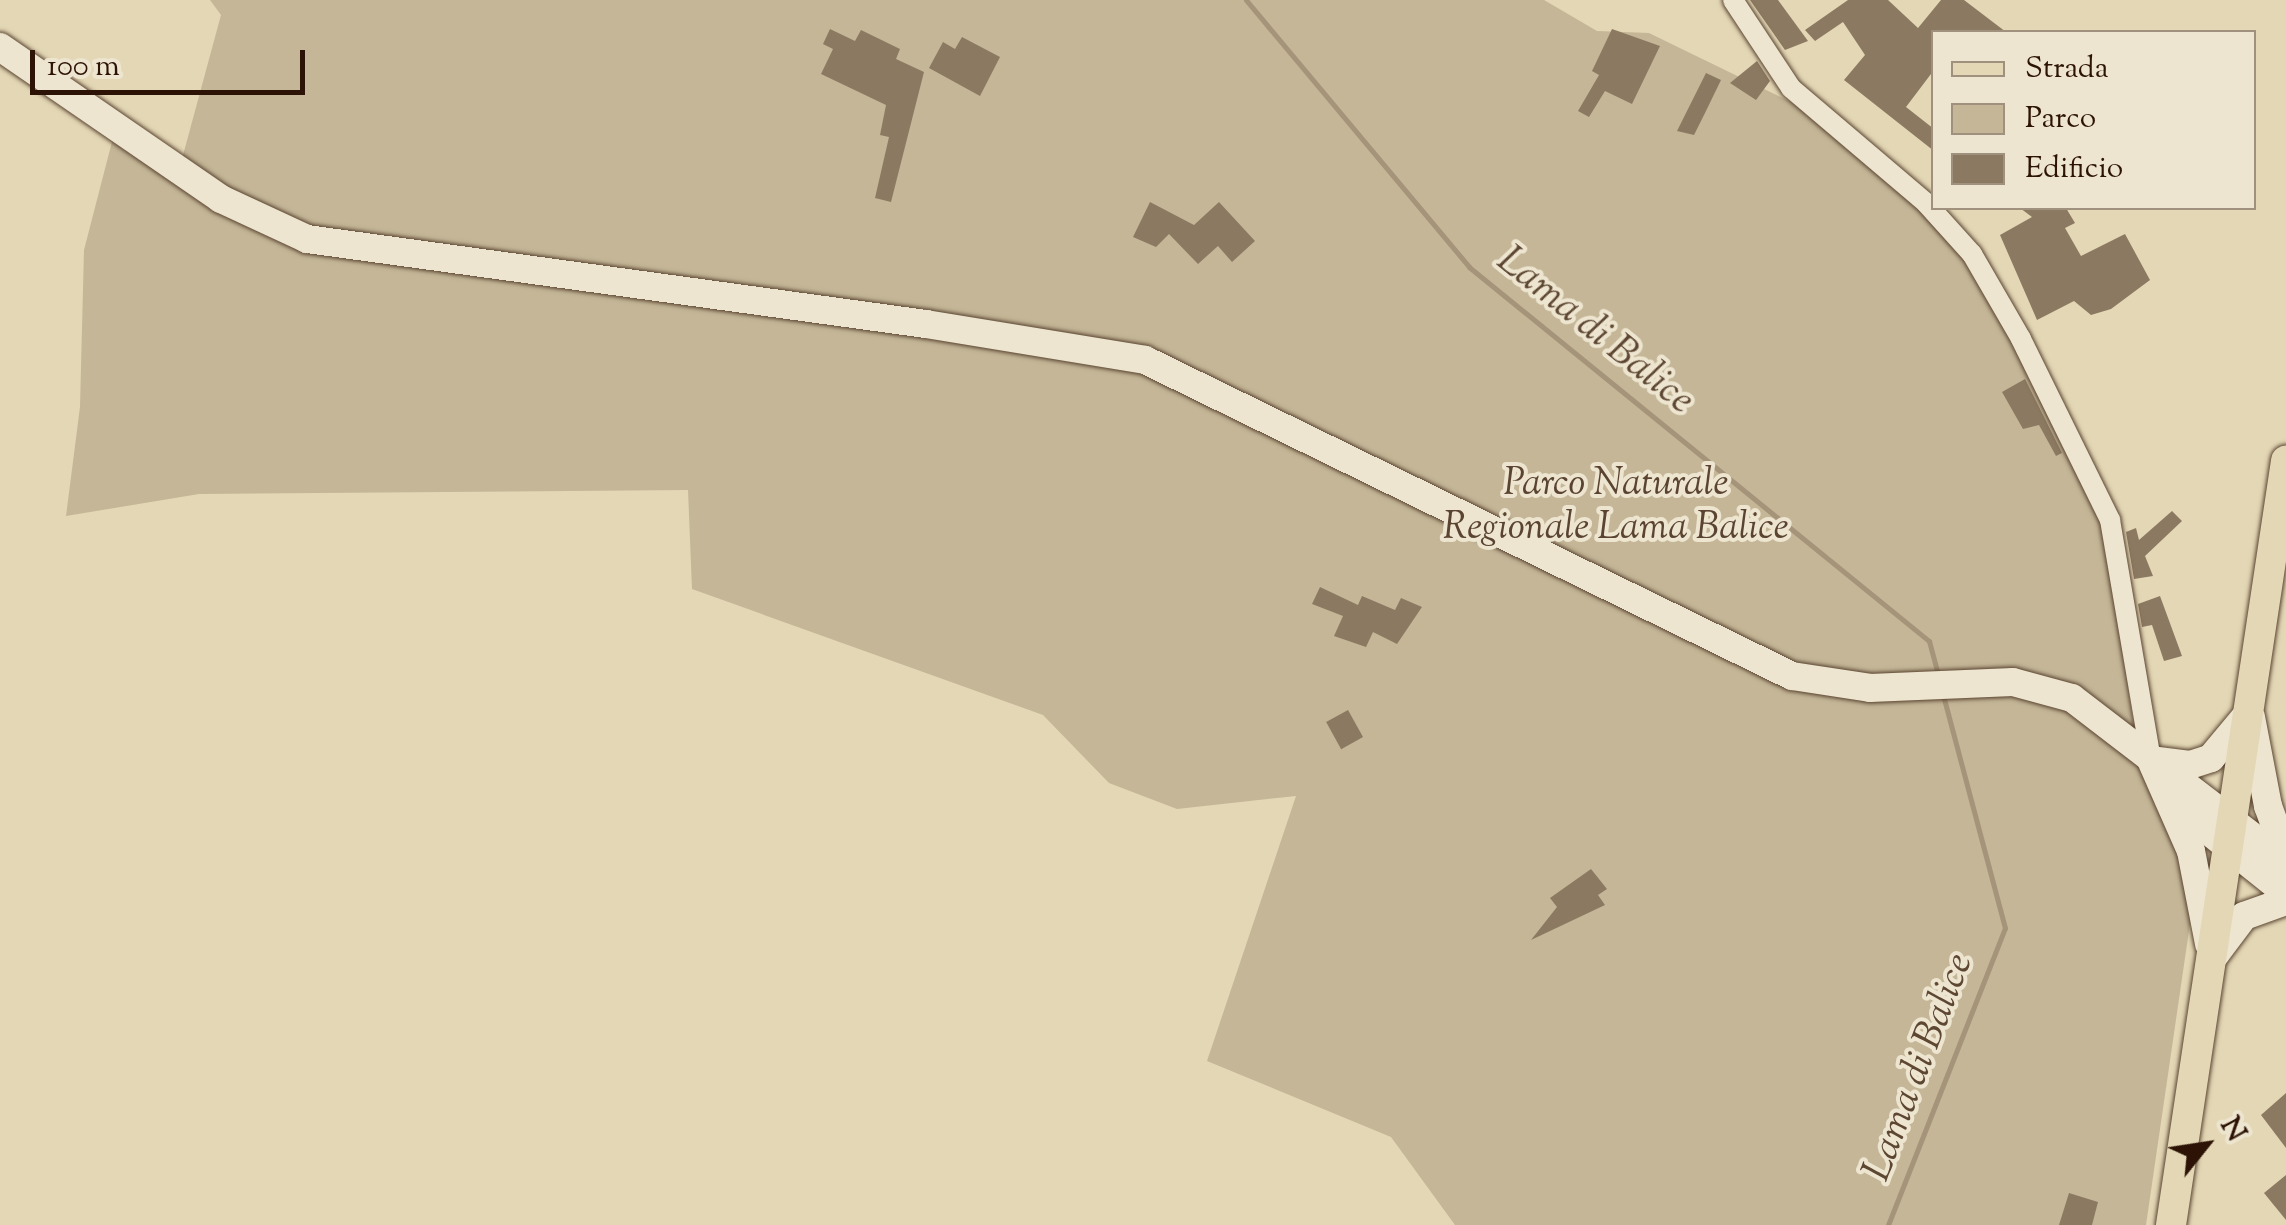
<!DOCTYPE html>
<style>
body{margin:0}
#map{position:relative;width:2286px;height:1225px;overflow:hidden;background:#e3d7b5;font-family:"Sorts Mill Goudy",serif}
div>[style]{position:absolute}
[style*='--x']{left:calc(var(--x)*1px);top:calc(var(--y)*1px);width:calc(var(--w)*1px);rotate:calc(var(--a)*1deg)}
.green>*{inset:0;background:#c4b697}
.stream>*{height:5px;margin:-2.5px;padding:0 2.5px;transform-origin:2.5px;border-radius:2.5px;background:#a59479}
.building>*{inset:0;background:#8c7961;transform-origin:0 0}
.roads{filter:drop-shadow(0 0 2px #5a4431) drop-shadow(0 0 2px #5a4431)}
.street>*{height:20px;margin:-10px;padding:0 10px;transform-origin:10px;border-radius:10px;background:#ede5cf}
.secondary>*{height:28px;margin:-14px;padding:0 14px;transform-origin:14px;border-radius:14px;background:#ede5cf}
.primary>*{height:30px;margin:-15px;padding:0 15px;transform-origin:15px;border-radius:15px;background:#e3d7b5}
span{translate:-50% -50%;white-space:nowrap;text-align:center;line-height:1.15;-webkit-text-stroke:8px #ede5cf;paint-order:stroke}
.park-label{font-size:38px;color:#5a4431;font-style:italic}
.water-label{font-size:40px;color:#5d4733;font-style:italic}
.legend{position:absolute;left:1931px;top:30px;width:325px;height:180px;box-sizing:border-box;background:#ede5cf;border:2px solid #a0917e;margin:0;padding:12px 18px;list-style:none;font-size:30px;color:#2d1305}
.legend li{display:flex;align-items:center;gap:20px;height:50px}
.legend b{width:50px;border:2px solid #a0917e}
.north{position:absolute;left:2156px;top:1095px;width:100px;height:100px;-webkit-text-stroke:8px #ede5cf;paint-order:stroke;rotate:60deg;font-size:28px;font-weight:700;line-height:40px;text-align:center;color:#2d1305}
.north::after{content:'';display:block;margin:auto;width:35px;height:45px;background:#2d1305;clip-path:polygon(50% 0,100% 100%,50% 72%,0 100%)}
.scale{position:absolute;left:30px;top:50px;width:275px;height:45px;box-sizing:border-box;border:5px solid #2d1305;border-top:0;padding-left:12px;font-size:30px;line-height:35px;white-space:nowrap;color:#2d1305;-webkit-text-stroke:8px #ede5cf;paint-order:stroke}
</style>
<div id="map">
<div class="green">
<i style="clip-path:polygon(210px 0,1544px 0,1597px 31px,1649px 33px,1805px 109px,1952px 224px,2102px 504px,2140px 771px,2173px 822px,2192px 910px,2146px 1225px,1455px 1225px,1391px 1137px,1207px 1061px,1296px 796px,1177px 809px,1109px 783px,1043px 715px,692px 589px,688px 490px,199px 494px,66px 516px,80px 407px,84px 250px,114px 134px,176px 181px,221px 15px)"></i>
</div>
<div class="stream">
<i style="--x:1246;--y:0;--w:348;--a:50.1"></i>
<i style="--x:1469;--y:267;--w:593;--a:39.11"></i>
<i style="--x:1929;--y:641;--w:31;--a:75"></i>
<i style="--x:1888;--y:1225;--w:319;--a:-68.5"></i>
<i style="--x:2005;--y:928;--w:238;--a:-104.9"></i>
</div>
<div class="building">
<i style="clip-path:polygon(1750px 0,1778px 0,1808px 41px,1785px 50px)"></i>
<i style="clip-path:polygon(1848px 0,1888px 0,1918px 28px,1941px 0,1964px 0,2006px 32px,1934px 32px,1934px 70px,1906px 107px,1934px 129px,1934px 151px,1844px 80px,1865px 55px,1843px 22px,1815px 41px,1805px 30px)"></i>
<i style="clip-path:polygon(830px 29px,855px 41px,861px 30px,900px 49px,896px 59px,924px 72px,891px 202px,875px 198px,889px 137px,880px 135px,886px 105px,821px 74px,833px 49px,823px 44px)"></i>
<i style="clip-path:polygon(1612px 29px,1660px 46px,1632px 104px,1605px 91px,1589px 117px,1578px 111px,1599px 75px,1592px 71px)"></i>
<i style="clip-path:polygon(962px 37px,1000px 57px,980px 96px,929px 68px,943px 42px,955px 49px)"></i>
<i style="clip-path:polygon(1757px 61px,1770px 81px,1756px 100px,1730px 83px)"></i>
<i style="clip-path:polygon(1706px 73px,1721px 80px,1705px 113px,1694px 135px,1677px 131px)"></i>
<i style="clip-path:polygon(1150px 202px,1194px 225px,1219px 202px,1255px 241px,1232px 262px,1218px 246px,1198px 264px,1169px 234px,1156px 247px,1133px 237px)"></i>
<i style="clip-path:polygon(2020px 208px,2066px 208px,2075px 223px,2065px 228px,2081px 256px,2125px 234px,2150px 280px,2111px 309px,2091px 315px,2074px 301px,2037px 320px,2000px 235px,2032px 217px)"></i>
<i style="clip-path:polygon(2025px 379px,2062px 453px,2056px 456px,2039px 425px,2023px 429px,2002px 392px)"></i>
<i style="clip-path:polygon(2172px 511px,2182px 521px,2145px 556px,2153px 576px,2134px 579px,2126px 532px,2136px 528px,2139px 540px)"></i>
<i style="clip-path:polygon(1320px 587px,1358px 605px,1362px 596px,1395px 610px,1401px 598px,1422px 607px,1397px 644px,1373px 632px,1366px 647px,1334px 636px,1343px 616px,1312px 604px)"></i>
<i style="clip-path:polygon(2160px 596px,2182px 656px,2164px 661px,2152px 625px,2142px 627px,2138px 604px)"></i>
<i style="left:1348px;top:710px;width:31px;height:25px;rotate:61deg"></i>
<i style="clip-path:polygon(1591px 869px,1607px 889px,1598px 895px,1605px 905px,1531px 940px,1557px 907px,1550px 898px)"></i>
<i style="clip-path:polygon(2286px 1093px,2286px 1148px,2261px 1115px)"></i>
<i style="clip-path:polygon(2286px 1175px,2286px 1220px,2264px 1193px)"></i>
<i style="clip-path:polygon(2069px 1193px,2098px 1202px,2092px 1225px,2059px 1225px)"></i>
</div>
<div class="roads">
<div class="street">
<i style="--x:1733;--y:0;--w:105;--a:56.6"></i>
<i style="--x:1791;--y:88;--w:177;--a:40.4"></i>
<i style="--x:1926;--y:203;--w:69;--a:48"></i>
<i style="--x:1972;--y:254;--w:98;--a:60"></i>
<i style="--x:2021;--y:339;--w:202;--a:63.8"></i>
<i style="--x:2110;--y:520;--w:243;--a:80.3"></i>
</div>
<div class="secondary">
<i style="--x:0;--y:47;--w:268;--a:34.5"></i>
<i style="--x:221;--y:199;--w:95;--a:24.9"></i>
<i style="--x:307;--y:239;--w:625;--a:7.82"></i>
<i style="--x:926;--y:324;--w:222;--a:9.3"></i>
<i style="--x:1145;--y:360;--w:720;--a:26.03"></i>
<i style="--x:1792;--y:676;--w:79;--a:8.7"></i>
<i style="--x:1870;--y:688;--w:143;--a:-2.4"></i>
<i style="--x:2013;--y:682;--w:61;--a:15.2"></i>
<i style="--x:2072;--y:698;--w:270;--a:37.5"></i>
<i style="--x:2251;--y:717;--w:91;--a:79.2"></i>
<i style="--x:2268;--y:806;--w:53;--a:70.2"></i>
<i style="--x:2151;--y:760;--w:99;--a:66.3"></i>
<i style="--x:2191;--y:851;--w:95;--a:79"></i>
<i style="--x:2158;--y:761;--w:32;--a:7"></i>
<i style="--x:2190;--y:765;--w:22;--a:-18"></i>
<i style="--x:2211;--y:758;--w:56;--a:-50.1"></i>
<i style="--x:2176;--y:805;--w:141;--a:38.7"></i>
<i style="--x:2211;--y:960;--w:55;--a:-53.1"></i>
<i style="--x:2244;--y:916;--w:45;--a:-19.7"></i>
</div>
<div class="primary">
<i style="--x:2171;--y:1225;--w:773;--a:-81.44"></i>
</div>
</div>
<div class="park-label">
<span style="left:1616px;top:508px">Parco Naturale<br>Regionale Lama Balice</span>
</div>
<div class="water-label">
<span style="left:1594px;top:332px;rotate:39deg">Lama di Balice</span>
<span style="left:1920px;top:1068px;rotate:-69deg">Lama di Balice</span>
</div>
<ul class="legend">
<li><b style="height:12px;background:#e3d7b5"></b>Strada</li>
<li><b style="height:28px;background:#c4b697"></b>Parco</li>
<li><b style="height:28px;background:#8c7961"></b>Edificio</li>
</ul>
<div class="north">N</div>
<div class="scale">100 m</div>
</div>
